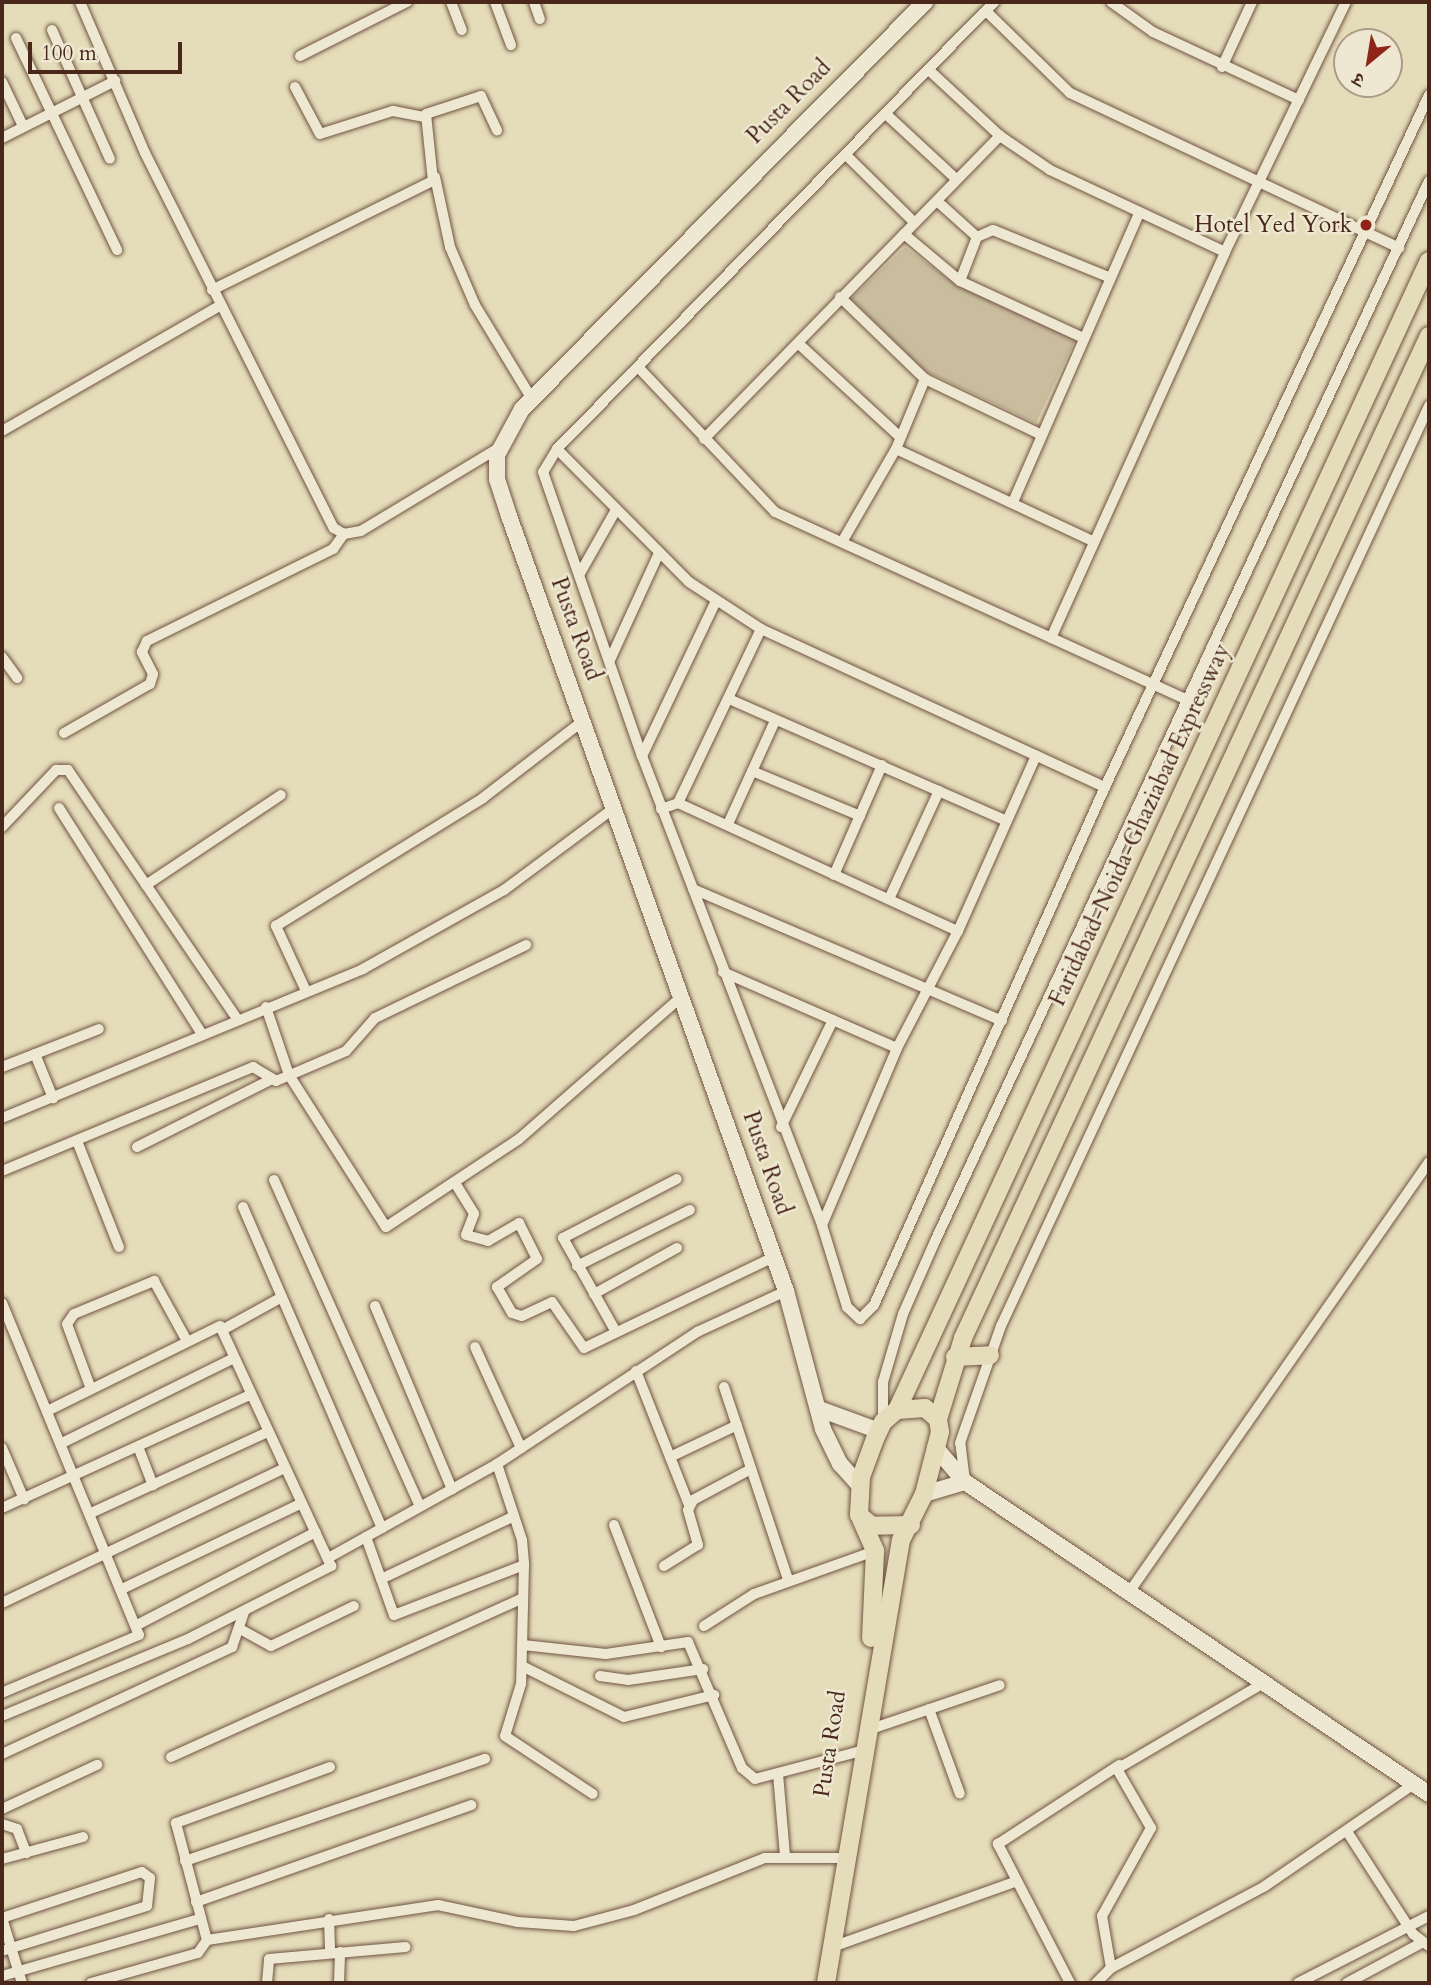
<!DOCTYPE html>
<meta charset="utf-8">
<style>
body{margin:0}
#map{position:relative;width:1431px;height:1985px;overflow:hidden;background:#e5dcb9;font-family:Cardo,"Noto Serif Devanagari",serif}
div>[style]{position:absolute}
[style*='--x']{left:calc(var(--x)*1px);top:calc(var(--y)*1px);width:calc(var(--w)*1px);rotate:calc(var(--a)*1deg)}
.green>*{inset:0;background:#cabd9e}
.roads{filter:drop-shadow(0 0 2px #705442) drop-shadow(0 0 2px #705442)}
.street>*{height:10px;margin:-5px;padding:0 5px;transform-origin:5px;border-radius:5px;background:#eee8d2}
.secondary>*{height:16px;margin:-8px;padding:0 8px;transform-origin:8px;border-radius:8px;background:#eee8d2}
.primary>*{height:18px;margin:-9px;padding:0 9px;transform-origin:9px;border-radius:9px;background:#e5dcb9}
.dots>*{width:19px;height:19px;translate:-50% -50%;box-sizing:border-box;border:4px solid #eee8d2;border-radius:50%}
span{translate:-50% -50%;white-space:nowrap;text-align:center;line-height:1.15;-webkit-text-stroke:5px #eee8d2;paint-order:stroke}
.street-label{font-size:23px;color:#49271a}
.poi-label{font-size:23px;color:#49271a}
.right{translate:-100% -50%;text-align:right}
.frame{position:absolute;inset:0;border:4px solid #49271a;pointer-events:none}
.north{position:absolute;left:1333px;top:28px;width:70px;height:70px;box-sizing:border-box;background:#eee8d2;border:2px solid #ac9b88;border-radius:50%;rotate:210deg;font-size:19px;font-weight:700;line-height:28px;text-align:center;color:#49271a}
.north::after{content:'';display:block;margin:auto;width:24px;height:32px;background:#8f2418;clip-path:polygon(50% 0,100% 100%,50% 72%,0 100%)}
.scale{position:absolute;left:28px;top:42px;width:154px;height:32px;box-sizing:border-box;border:4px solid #49271a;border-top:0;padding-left:9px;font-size:21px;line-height:24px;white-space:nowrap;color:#49271a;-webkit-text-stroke:5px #eee8d2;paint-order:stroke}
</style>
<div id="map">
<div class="green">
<i style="clip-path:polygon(905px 247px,955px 284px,1075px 340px,1036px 423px,925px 371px,851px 299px)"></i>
</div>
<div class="roads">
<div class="street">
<i style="--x:80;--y:2;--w:164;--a:66.7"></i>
<i style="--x:145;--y:153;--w:420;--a:63.3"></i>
<i style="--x:334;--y:528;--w:12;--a:31"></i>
<i style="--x:344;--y:534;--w:17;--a:-10"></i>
<i style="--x:361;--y:531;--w:162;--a:-31.1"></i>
<i style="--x:451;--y:2;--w:30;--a:69"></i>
<i style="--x:495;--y:2;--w:46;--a:69.6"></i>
<i style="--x:534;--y:2;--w:18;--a:71"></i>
<i style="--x:994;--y:2;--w:625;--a:134.35"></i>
<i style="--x:557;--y:449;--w:27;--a:121"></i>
<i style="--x:543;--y:472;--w:301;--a:70.8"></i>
<i style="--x:642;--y:756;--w:502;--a:69"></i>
<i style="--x:822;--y:1225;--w:86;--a:73"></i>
<i style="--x:847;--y:1307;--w:18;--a:43"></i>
<i style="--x:860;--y:1319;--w:20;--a:-45"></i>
<i style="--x:874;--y:1305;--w:567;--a:-65.97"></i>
<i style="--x:1105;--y:787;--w:764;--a:-64.91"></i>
<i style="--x:1111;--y:2;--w:52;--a:35.5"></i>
<i style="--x:1153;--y:32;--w:161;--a:25"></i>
<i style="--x:987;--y:12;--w:116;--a:44.3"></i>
<i style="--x:1070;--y:93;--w:364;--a:25.2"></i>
<i style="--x:52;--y:30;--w:141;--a:65.8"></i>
<i style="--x:16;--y:38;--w:235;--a:64.5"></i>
<i style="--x:300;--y:56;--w:120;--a:-26.8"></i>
<i style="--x:1222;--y:67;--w:72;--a:-65.2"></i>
<i style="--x:931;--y:72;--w:94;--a:42.8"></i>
<i style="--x:1000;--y:136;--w:60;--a:34.2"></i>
<i style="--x:1050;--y:170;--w:193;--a:25.1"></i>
<i style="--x:2;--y:82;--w:49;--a:64.5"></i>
<i style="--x:295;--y:87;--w:53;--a:62"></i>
<i style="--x:320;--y:134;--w:77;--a:-17.5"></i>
<i style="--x:393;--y:111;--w:31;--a:11"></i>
<i style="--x:887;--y:115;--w:94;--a:42.8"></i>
<i style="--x:2;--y:138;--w:127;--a:-26.8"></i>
<i style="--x:847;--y:156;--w:94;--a:44.6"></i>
<i style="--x:435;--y:177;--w:72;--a:77.9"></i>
<i style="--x:450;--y:247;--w:63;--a:66.7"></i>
<i style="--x:475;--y:305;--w:110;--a:58.8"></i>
<i style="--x:937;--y:201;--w:54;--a:42"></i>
<i style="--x:904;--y:234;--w:73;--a:40"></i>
<i style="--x:960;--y:281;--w:133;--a:24.8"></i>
<i style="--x:960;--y:281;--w:47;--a:-68.9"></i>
<i style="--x:977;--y:237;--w:17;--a:-24"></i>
<i style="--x:993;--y:230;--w:125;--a:22.1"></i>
<i style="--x:212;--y:290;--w:246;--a:-26.3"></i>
<i style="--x:433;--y:181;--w:67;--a:-96"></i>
<i style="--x:426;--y:114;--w:58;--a:-18.1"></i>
<i style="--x:481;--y:96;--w:38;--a:65"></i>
<i style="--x:840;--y:297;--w:118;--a:44"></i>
<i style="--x:925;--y:379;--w:127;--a:25.6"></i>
<i style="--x:800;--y:345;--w:136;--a:42.6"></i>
<i style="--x:638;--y:367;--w:199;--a:46.6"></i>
<i style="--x:775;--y:512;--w:453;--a:24.5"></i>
<i style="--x:2;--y:431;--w:250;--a:-29.9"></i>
<i style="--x:704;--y:439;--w:424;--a:-45.7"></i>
<i style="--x:557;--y:449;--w:187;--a:45.2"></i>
<i style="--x:689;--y:582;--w:86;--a:33.1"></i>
<i style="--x:761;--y:629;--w:379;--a:24.7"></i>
<i style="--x:896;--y:449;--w:217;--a:25.1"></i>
<i style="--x:1013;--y:502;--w:315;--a:-66.4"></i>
<i style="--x:842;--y:542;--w:108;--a:-59.9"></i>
<i style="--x:896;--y:449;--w:76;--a:-67.5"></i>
<i style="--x:579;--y:575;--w:75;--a:-60.4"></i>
<i style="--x:1051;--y:638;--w:423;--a:-65.7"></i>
<i style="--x:1225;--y:252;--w:278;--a:-64.2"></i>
<i style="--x:2;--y:657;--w:26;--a:54"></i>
<i style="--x:610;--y:660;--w:118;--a:-65.4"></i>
<i style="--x:729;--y:699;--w:300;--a:23.7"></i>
<i style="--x:64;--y:733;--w:99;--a:-29.7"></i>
<i style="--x:150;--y:684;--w:10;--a:-73"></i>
<i style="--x:153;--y:674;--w:25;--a:-117"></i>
<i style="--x:142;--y:652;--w:12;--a:-66"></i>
<i style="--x:147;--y:641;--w:208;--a:-26.3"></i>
<i style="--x:333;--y:549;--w:19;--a:-54"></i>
<i style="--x:642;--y:756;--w:172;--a:-64.5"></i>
<i style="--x:752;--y:771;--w:117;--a:22.6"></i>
<i style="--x:678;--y:803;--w:308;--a:24.6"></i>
<i style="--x:958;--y:931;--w:192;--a:-66"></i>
<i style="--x:59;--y:808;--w:267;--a:57.7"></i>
<i style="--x:661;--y:809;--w:18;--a:-19"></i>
<i style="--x:678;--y:803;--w:193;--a:-64.5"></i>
<i style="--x:728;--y:824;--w:113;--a:-65.5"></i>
<i style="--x:2;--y:827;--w:79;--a:-46.5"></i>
<i style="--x:56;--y:770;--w:12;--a:0"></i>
<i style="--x:68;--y:770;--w:301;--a:55.8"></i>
<i style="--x:834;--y:875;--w:120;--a:-66.4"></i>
<i style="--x:146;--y:885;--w:162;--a:-33.7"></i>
<i style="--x:693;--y:889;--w:336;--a:23.1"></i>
<i style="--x:889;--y:899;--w:119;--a:-65.2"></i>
<i style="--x:723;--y:972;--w:190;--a:23.6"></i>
<i style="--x:306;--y:991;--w:72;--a:-114.8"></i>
<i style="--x:276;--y:926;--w:243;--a:-31.7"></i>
<i style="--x:483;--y:798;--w:126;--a:-37.6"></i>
<i style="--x:266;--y:1007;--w:72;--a:71.3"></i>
<i style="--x:289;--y:1075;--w:180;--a:57.5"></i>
<i style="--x:386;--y:1227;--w:159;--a:-33.5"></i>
<i style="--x:519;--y:1139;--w:214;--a:-41.2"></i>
<i style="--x:35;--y:1054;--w:48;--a:67.8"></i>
<i style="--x:2;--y:1067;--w:104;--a:-21.4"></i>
<i style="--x:2;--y:1118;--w:391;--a:-22.4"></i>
<i style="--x:363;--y:969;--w:162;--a:-29.3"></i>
<i style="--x:504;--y:890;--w:137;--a:-36.7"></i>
<i style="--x:781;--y:1127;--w:119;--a:-64.1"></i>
<i style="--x:77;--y:1141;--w:114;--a:68.4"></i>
<i style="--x:137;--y:1147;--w:149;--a:-26.7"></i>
<i style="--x:2;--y:1171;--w:272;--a:-22.5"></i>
<i style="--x:253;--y:1067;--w:27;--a:31"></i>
<i style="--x:276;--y:1081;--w:76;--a:-23.2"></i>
<i style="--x:346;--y:1051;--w:44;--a:-48.7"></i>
<i style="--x:375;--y:1018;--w:168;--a:-25.8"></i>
<i style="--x:274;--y:1180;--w:357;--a:65.9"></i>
<i style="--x:455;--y:1183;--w:36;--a:58"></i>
<i style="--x:474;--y:1214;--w:22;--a:111"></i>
<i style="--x:466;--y:1235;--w:23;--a:15"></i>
<i style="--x:488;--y:1241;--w:36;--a:-30"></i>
<i style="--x:519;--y:1223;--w:40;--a:63.4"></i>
<i style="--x:537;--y:1259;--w:49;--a:145"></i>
<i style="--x:497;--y:1287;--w:30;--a:60"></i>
<i style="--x:512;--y:1313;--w:10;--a:17"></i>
<i style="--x:522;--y:1316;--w:33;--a:-25"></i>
<i style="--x:552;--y:1302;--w:56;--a:55.2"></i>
<i style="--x:584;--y:1348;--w:211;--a:-25.6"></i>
<i style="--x:243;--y:1207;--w:350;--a:66.6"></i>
<i style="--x:822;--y:1225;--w:192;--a:-67"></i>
<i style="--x:897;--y:1048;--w:132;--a:-62.5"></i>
<i style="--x:577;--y:1266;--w:126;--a:-26.4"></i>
<i style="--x:594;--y:1294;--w:95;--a:-29"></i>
<i style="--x:2;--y:1303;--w:359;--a:67.6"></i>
<i style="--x:139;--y:1635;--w:149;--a:157.1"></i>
<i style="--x:375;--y:1306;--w:199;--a:67.2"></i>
<i style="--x:224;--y:1329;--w:66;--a:-28.9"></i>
<i style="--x:616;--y:1332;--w:108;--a:-119.4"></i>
<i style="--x:563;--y:1238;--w:128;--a:-27.4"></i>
<i style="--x:475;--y:1347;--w:111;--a:65.5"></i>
<i style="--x:636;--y:1371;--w:144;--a:68.4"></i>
<i style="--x:724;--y:1387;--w:202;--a:71.6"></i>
<i style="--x:91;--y:1389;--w:69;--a:-110.3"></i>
<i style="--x:67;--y:1324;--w:12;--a:-55"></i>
<i style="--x:74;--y:1314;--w:87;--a:-22.4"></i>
<i style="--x:154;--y:1281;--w:68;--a:61.2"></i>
<i style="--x:883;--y:1422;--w:40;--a:-90"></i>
<i style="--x:883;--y:1382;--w:71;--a:-73.6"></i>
<i style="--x:903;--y:1314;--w:82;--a:-66.3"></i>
<i style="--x:936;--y:1239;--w:1167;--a:-65.02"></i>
<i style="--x:62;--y:1443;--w:192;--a:-26.3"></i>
<i style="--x:2;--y:1448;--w:56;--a:66.7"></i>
<i style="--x:139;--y:1449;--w:39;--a:69"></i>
<i style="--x:670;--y:1457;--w:74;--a:-25.5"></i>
<i style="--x:497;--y:1464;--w:240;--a:-33.4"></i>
<i style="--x:697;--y:1332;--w:98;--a:-24.7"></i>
<i style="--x:965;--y:1481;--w:38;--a:-97"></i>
<i style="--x:960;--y:1443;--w:124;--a:-70.7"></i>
<i style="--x:1001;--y:1326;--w:1015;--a:-65.05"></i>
<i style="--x:2;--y:1508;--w:270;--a:-24.5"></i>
<i style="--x:91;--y:1513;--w:192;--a:-24.6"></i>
<i style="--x:614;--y:1525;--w:131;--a:68.9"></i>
<i style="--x:366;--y:1537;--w:83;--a:70.3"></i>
<i style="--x:394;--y:1615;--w:139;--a:-21"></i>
<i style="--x:330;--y:1557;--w:191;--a:-29.1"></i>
<i style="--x:497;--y:1464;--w:80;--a:71.8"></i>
<i style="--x:522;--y:1540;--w:25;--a:85"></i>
<i style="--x:524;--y:1565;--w:119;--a:91.4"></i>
<i style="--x:521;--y:1684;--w:54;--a:107.1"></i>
<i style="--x:505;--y:1736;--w:105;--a:33.4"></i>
<i style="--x:664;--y:1566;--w:40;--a:-32"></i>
<i style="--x:698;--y:1545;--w:36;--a:-106"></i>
<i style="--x:688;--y:1510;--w:11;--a:-63"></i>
<i style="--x:693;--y:1500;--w:66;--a:-28.1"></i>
<i style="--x:381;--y:1579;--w:147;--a:-25.3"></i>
<i style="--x:124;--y:1588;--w:195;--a:-25.5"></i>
<i style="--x:1130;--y:1591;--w:523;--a:-55.12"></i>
<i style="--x:2;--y:1603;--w:311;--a:-25.5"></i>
<i style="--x:139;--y:1624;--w:199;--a:-27.5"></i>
<i style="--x:704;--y:1626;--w:59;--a:-32.6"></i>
<i style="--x:754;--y:1594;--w:128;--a:-19.6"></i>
<i style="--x:240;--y:1629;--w:35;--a:29"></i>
<i style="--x:271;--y:1646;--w:92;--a:-25.7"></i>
<i style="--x:523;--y:1645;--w:83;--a:6.2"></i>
<i style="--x:606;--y:1654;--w:83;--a:-8.3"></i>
<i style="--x:688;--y:1642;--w:137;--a:66.8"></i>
<i style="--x:742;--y:1768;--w:17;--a:40"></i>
<i style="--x:755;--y:1779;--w:114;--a:-14.8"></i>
<i style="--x:522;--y:1666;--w:114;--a:26.6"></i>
<i style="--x:624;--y:1717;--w:93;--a:-13.7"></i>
<i style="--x:600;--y:1676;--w:28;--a:8"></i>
<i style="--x:628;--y:1680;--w:76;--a:-8.3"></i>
<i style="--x:929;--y:1709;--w:90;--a:70"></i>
<i style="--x:2;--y:1716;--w:201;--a:-22.5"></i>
<i style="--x:188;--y:1639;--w:161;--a:-27"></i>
<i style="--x:331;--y:1566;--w:264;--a:-114.8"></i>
<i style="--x:220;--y:1326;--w:191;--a:153.8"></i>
<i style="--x:868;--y:1730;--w:139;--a:-18.8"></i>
<i style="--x:2;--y:1754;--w:254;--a:-24.9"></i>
<i style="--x:232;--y:1647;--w:37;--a:-71"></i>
<i style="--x:171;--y:1757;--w:386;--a:-24.3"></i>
<i style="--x:330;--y:1767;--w:164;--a:160"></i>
<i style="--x:176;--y:1823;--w:121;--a:75.2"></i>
<i style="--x:207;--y:1940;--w:234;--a:-8.6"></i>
<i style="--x:438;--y:1905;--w:82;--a:12"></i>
<i style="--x:518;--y:1922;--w:56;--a:4.1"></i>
<i style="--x:574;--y:1926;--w:62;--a:-14.9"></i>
<i style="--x:634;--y:1910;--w:141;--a:-21.7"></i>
<i style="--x:765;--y:1858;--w:72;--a:0"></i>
<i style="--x:778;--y:1774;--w:82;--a:85.1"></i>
<i style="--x:2;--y:1809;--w:105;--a:-24.9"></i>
<i style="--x:2;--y:1824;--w:16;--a:18"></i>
<i style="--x:17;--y:1829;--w:26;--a:69"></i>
<i style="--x:1348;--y:1833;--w:120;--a:57.2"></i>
<i style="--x:1413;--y:1934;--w:20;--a:37"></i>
<i style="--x:2;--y:1859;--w:84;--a:-15.2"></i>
<i style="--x:185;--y:1861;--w:317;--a:-18.8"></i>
<i style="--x:196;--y:1902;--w:292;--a:-19.4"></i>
<i style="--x:2;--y:1918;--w:147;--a:-18.2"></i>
<i style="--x:142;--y:1872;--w:10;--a:37"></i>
<i style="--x:150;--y:1878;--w:28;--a:96"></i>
<i style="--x:147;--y:1906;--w:152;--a:162.8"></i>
<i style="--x:2;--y:1918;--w:68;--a:72.9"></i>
<i style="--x:329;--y:1919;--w:34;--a:88"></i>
<i style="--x:832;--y:1947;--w:196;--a:-19.6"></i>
<i style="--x:1111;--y:1968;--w:53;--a:-99.8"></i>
<i style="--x:1102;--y:1916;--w:101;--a:-60.9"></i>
<i style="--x:1151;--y:1828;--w:68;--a:-120"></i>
<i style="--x:1117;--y:1769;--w:166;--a:-30.4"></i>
<i style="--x:2;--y:1976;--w:206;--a:-16.1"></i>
<i style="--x:91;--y:1983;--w:111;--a:-15.7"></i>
<i style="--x:198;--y:1953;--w:16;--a:-55"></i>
<i style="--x:267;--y:1983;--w:24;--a:-85"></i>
<i style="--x:269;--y:1959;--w:137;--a:-5"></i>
<i style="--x:339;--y:1983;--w:31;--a:-88"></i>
<i style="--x:1070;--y:1983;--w:157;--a:-117.4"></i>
<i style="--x:998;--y:1844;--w:145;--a:-33.1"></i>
<i style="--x:1096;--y:1983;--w:21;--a:-45"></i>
<i style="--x:1111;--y:1968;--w:174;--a:-28"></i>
<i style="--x:1265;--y:1886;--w:181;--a:-34.4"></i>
<i style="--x:1298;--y:1983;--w:147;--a:-27.1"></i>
<i style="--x:1347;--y:1983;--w:86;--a:-28.3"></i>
</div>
<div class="secondary">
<i style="--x:822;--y:1410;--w:61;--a:20.2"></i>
<i style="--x:935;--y:1447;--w:46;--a:49.4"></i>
<i style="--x:965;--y:1482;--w:559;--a:33.92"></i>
<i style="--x:860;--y:1486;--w:30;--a:-132"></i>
<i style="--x:840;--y:1464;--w:39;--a:-116"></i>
<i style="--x:823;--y:1429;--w:143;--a:-105"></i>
<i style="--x:786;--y:1291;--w:823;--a:-109.67"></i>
<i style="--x:509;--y:516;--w:39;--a:-108"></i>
<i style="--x:497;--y:479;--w:24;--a:-90"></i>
<i style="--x:497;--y:455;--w:52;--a:-61.5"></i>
<i style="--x:522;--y:409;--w:573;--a:-45.28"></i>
<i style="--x:924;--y:1494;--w:43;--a:-16.3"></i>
</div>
<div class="primary">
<i style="--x:955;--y:1357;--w:35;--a:-3"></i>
<i style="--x:938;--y:1419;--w:85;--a:-72.8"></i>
<i style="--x:963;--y:1338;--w:1105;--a:-65.06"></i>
<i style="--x:861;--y:1519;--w:35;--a:66"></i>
<i style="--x:875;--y:1551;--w:87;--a:92.6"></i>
<i style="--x:911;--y:1525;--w:39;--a:179"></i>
<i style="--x:872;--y:1526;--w:17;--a:-140"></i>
<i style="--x:859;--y:1515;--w:38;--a:-87"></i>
<i style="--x:861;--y:1477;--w:40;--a:-69.8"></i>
<i style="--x:875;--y:1439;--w:19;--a:-65"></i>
<i style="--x:883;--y:1422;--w:18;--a:-41"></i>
<i style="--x:897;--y:1410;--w:1266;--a:-65.16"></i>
<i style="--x:826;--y:1983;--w:449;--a:-80.4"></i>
<i style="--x:901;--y:1540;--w:51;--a:-63.4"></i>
<i style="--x:924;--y:1494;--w:64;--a:-75.5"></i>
<i style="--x:940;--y:1432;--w:13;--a:-99"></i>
<i style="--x:938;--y:1419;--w:17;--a:-140"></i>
<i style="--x:925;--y:1408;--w:28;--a:176"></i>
</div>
</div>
<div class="dots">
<i style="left:1366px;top:225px;background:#8f2418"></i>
</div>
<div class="street-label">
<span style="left:789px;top:102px;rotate:-45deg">Pusta Road</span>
<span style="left:576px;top:629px;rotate:70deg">Pusta Road</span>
<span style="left:1140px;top:825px;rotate:-65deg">Faridabad-Noida-Ghaziabad Expressway</span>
<span style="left:767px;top:1163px;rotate:71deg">Pusta Road</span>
<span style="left:830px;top:1744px;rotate:-81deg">Pusta Road</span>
</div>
<div class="poi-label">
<span class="right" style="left:1352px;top:225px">Hotel Yed York</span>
</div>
<div class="frame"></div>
<div class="north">उ</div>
<div class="scale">100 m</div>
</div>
